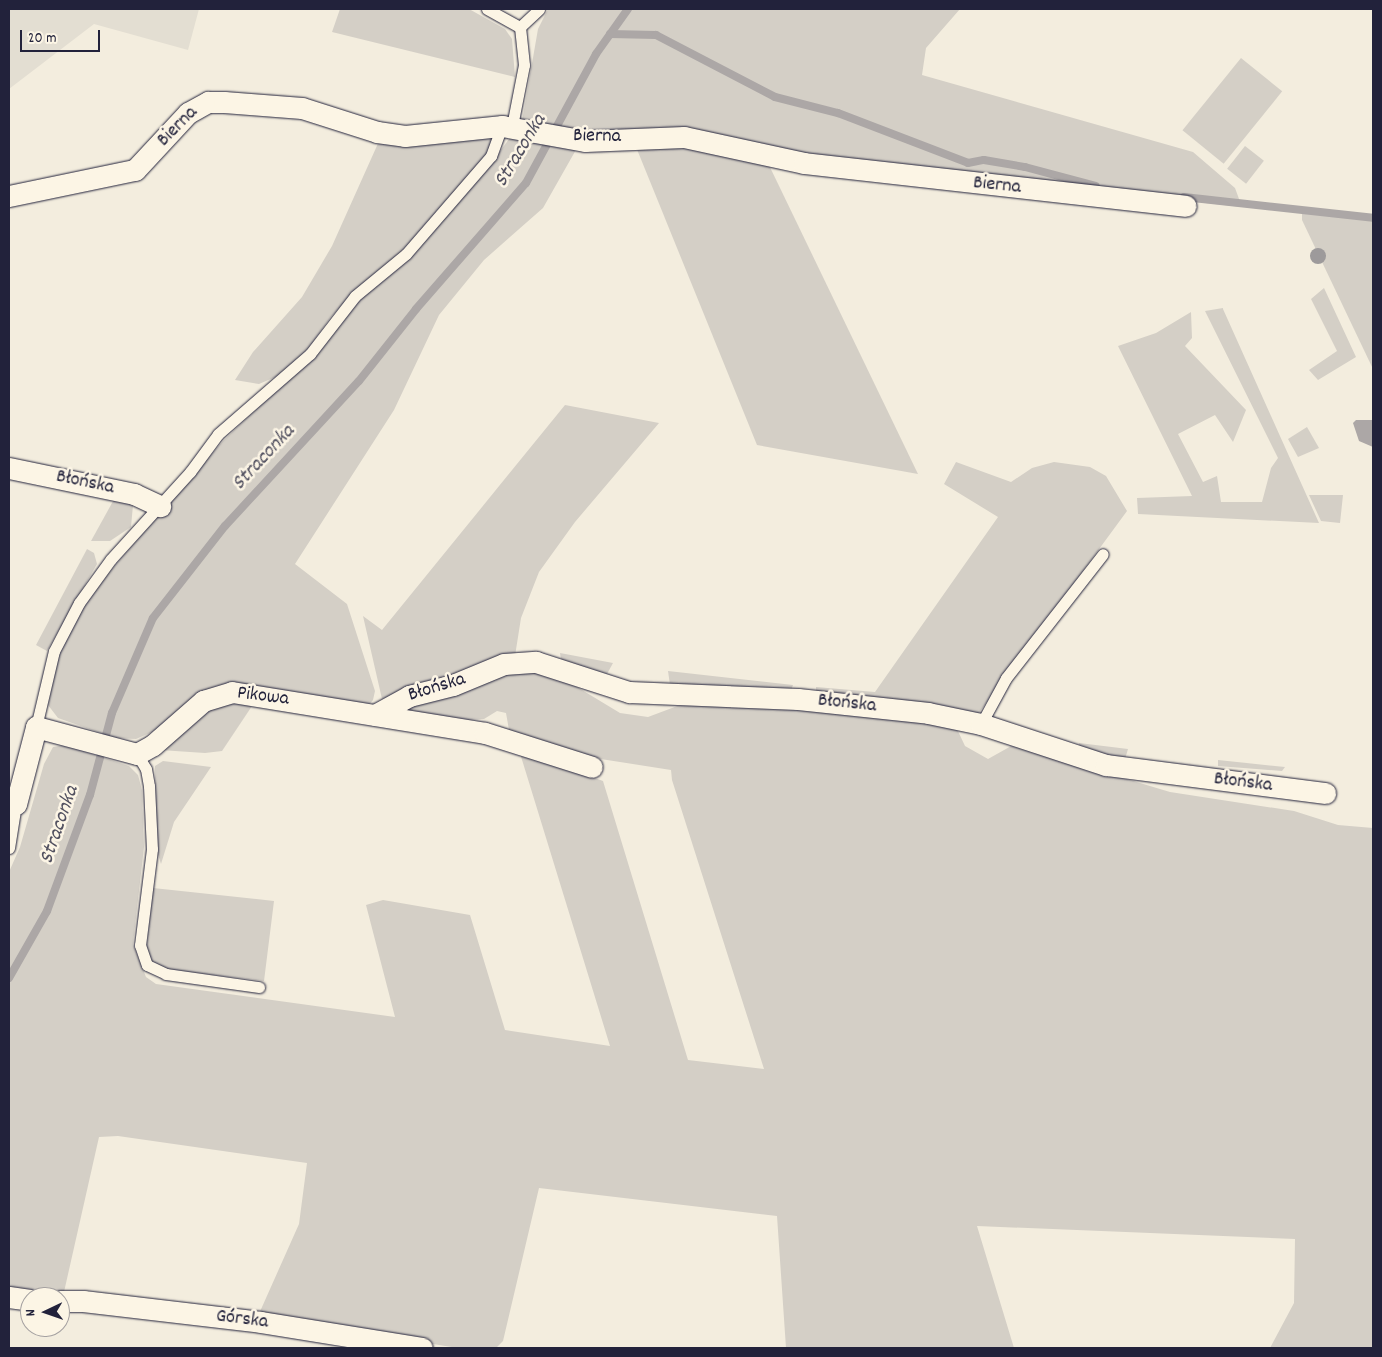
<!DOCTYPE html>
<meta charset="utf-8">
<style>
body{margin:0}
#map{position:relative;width:1382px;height:1357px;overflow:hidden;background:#f3edde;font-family:Dekko,sans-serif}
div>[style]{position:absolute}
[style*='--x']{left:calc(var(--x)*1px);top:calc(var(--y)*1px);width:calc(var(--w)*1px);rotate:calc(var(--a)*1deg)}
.built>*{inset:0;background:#e3ded2}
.green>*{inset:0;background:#d4cfc6;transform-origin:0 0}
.water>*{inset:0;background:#aca7a6}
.stream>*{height:8px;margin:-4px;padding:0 4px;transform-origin:4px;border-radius:4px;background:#aca7a6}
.roads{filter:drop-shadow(0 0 1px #22223b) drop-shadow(0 0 1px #22223b)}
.lane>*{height:11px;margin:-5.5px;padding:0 5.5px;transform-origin:5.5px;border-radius:5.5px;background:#fcf5e5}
.street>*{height:21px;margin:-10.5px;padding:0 10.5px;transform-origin:10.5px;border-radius:10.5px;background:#fcf5e5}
.trees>*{width:16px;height:16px;margin:-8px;border-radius:50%;background:#9d9a9b}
span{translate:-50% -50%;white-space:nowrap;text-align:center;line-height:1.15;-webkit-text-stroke:5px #fcf5e5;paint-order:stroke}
.street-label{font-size:20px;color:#22223b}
.water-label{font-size:21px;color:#525160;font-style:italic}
.frame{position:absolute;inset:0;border:10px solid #22223b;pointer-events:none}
.north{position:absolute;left:20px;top:1287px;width:50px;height:50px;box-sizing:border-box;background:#fcf5e5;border:1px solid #a5a1a1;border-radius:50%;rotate:267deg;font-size:14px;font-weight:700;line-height:20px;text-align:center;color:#22223b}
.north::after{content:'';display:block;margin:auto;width:18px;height:22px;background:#22223b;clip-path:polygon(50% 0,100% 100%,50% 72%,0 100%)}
.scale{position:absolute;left:20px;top:30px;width:80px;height:22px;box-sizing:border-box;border:2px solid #22223b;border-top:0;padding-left:6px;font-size:15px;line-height:18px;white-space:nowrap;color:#22223b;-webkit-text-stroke:4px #fcf5e5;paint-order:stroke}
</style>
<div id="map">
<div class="built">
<i style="clip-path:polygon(9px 9px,199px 9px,188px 50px,94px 24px,9px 89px)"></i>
</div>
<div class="green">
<i style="clip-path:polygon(340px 9px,469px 9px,505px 29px,512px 39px,515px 77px,332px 32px)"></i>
<i style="clip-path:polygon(548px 9px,960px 9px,926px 48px,922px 75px,1193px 152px,1235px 188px,1242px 207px,587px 135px,522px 121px,538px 29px)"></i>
<i style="left:1241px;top:58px;width:53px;height:93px;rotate:39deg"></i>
<i style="clip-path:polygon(512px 135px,577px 148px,543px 208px,484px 260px,439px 315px,394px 410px,295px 564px,347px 604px,375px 691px,373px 700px,367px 707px,253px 688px,136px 739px,115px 738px,58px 718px,48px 705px,59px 654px,83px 606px,116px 564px,223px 441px,285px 382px,337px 322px,495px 158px)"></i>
<i style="clip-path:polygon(492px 137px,488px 154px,403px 251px,351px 295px,330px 318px,306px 352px,280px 375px,259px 384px,235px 380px,253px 352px,302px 297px,332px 246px,380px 139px)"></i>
<i style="clip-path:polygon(657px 141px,767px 161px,918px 474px,757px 445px,634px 142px)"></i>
<i style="left:1245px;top:146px;width:24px;height:29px;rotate:38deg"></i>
<i style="clip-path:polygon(1302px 213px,1373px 221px,1373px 369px,1302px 220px)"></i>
<i style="clip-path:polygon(1324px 288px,1356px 357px,1318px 380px,1309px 370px,1337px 351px,1311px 299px)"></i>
<i style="clip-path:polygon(1223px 308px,1223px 309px,1319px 523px,1138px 514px,1137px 498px,1192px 496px,1118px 346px,1156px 333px,1191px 312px,1192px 338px,1185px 346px,1246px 410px,1233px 442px,1215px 415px,1178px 434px,1203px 482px,1217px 476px,1221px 502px,1262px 502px,1271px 468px,1278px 458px,1205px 311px)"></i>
<i style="clip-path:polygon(565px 405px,659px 423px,575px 522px,539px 572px,521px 618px,515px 656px,382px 699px,363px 616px,382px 630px)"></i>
<i style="clip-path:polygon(1307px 427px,1319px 448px,1298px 457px,1288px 439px)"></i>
<i style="clip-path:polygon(956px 462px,1011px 482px,1032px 468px,1054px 462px,1090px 467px,1106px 476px,1127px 511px,978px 714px,816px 693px,816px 687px,875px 692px,998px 517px,944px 484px)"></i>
<i style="clip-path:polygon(117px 494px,133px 505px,131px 527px,110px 541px,91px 541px)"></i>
<i style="clip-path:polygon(1309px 495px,1343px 495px,1340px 523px,1321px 521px)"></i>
<i style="clip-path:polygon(87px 549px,94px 553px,97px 564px,47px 651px,36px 645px)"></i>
<i style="clip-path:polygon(560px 653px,613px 663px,607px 674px,569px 663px,561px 659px)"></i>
<i style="clip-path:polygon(511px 669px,539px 669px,577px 687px,620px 713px,648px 717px,680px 705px,738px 703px,877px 714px,957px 729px,965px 746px,988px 759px,1013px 745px,1170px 792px,1294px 811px,1338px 825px,1373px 828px,1373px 1348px,1270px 1348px,1294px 1303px,1295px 1239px,977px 1226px,1014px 1348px,786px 1348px,777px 1216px,539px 1188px,503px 1341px,496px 1348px,458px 1348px,258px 1316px,299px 1224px,307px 1163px,118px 1136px,99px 1137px,64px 1292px,9px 1290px,9px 872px,20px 847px,44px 764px,53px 747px,65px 745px,129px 766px,138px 775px,142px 790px,144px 847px,133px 944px,146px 977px,156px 984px,395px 1017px,366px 905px,383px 900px,470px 915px,505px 1030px,610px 1046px,519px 750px,603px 781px,688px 1060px,764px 1069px,672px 780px,671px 770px,569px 754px,509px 730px,506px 713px,497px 711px,484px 719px,467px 720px,401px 710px)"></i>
<i style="clip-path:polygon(668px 671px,793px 685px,791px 690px,670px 685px)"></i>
<i style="clip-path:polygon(221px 700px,256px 700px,222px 751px,205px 753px,160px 750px,186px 723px)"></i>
<i style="clip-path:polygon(1079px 743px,1128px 749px,1125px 759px,1078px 749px)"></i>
<i style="clip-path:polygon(1218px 760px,1285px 767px,1282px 771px,1218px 766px)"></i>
<i style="clip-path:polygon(163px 761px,211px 767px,174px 822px,161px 864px,156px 848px,155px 766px)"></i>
<i style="clip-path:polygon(153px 888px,274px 901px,264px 981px,170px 970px,154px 965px,146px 952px)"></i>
</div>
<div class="water">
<i style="clip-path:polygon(1356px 420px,1373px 420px,1373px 447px,1359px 441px,1353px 423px)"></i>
</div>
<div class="stream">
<i style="--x:610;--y:34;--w:46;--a:1.2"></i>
<i style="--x:656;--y:35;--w:134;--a:27.5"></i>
<i style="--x:775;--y:97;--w:65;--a:14.3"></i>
<i style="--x:838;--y:113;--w:139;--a:21"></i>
<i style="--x:968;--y:163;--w:16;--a:-11"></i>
<i style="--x:984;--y:160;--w:42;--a:9.7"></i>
<i style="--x:1025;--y:167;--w:73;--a:15"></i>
<i style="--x:1184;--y:197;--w:190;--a:6.3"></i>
<i style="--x:9;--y:978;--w:77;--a:-60.4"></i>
<i style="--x:47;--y:911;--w:124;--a:-69.7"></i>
<i style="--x:90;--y:795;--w:85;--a:-75"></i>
<i style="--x:112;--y:713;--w:103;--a:-66.7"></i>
<i style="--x:153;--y:618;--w:117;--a:-52"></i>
<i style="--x:225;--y:526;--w:197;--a:-47.3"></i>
<i style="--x:359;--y:381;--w:92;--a:-51.6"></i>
<i style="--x:416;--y:309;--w:167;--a:-48.9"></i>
<i style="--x:526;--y:183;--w:147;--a:-61.5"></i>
<i style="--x:596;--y:54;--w:55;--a:-54.6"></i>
</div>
<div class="roads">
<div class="lane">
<i style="--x:487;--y:9;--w:38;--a:29"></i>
<i style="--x:520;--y:27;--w:26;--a:-43"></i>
<i style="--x:512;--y:126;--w:62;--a:-78.9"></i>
<i style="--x:524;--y:65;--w:38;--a:-96"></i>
<i style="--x:981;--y:724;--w:52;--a:-61.5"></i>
<i style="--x:1006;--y:678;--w:157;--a:-52"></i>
<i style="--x:36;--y:727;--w:78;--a:-76.7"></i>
<i style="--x:54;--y:651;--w:54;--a:-62.5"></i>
<i style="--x:79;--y:603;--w:54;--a:-54"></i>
<i style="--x:111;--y:559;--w:118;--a:-47.8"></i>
<i style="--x:190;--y:472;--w:47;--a:-53.6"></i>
<i style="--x:218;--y:434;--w:122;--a:-41"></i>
<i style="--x:310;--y:354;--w:73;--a:-52.2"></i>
<i style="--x:355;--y:296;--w:66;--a:-39.5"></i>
<i style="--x:406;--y:254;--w:130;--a:-49.1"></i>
<i style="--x:491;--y:156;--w:32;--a:-70"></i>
<i style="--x:137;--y:754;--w:17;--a:59"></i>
<i style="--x:146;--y:769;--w:17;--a:80"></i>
<i style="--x:149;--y:786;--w:63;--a:87.3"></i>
<i style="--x:152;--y:849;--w:97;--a:97.1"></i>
<i style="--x:140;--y:945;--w:21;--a:71"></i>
<i style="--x:147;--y:965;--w:21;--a:25"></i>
<i style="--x:166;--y:974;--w:94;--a:8"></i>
<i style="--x:9;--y:848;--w:45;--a:-81"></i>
</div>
<div class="street">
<i style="--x:9;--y:196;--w:129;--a:-11.7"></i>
<i style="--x:135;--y:170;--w:78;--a:-47.1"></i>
<i style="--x:188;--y:113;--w:23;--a:-29"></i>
<i style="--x:208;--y:102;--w:16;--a:0"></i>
<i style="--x:224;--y:102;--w:78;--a:4.4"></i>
<i style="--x:302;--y:108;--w:79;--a:17.7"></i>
<i style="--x:377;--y:132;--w:28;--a:8"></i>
<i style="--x:405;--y:136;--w:98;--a:-5.9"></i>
<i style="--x:502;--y:126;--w:84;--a:10.2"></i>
<i style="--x:585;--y:141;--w:99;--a:-2.3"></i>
<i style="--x:684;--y:137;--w:123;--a:12.2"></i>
<i style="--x:804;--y:163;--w:384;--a:6.4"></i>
<i style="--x:9;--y:468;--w:128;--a:11.7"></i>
<i style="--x:134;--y:494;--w:29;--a:25"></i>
<i style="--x:375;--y:715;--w:39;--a:-29"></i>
<i style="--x:409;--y:696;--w:45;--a:-14"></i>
<i style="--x:453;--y:685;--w:55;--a:-22.4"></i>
<i style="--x:504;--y:664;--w:32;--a:-4"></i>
<i style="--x:536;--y:662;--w:98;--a:17.9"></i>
<i style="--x:629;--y:692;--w:169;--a:2.4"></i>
<i style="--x:798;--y:699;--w:131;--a:6.1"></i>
<i style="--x:928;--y:713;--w:54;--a:11.7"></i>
<i style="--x:981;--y:724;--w:132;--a:18.2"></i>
<i style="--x:1106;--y:765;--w:221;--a:7.3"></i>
<i style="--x:9;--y:802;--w:7;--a:16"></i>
<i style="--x:16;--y:804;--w:80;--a:-75.4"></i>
<i style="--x:36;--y:727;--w:105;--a:15"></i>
<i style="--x:137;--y:754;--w:18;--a:-29"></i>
<i style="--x:153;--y:745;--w:67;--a:-41.3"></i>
<i style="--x:203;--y:701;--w:30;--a:-17"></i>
<i style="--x:232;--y:692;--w:256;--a:9.2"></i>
<i style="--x:485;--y:733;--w:112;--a:17.6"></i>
<i style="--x:9;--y:1297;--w:21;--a:8"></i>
<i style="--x:60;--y:1301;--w:23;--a:0"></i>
<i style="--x:83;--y:1301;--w:179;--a:6.7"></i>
<i style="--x:261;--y:1322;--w:163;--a:9.2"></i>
</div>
</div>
<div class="trees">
<i style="left:1318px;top:256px"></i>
</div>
<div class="street-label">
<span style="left:178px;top:127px;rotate:-45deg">Bierna</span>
<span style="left:597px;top:137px;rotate:1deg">Bierna</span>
<span style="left:997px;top:186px;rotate:6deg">Bierna</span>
<span style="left:85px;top:483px;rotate:12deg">Błońska</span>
<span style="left:437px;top:688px;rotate:-17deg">Błońska</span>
<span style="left:263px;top:697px;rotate:7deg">Pikowa</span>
<span style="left:847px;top:704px;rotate:6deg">Błońska</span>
<span style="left:1243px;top:783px;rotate:7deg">Błońska</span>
<span style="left:242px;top:1320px;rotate:7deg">Górska</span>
</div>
<div class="water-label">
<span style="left:521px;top:151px;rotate:-59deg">Straconka</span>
<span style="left:264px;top:458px;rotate:-47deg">Straconka</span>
<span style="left:60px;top:825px;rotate:-71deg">Straconka</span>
</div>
<div class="frame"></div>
<div class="north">N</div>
<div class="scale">20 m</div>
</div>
